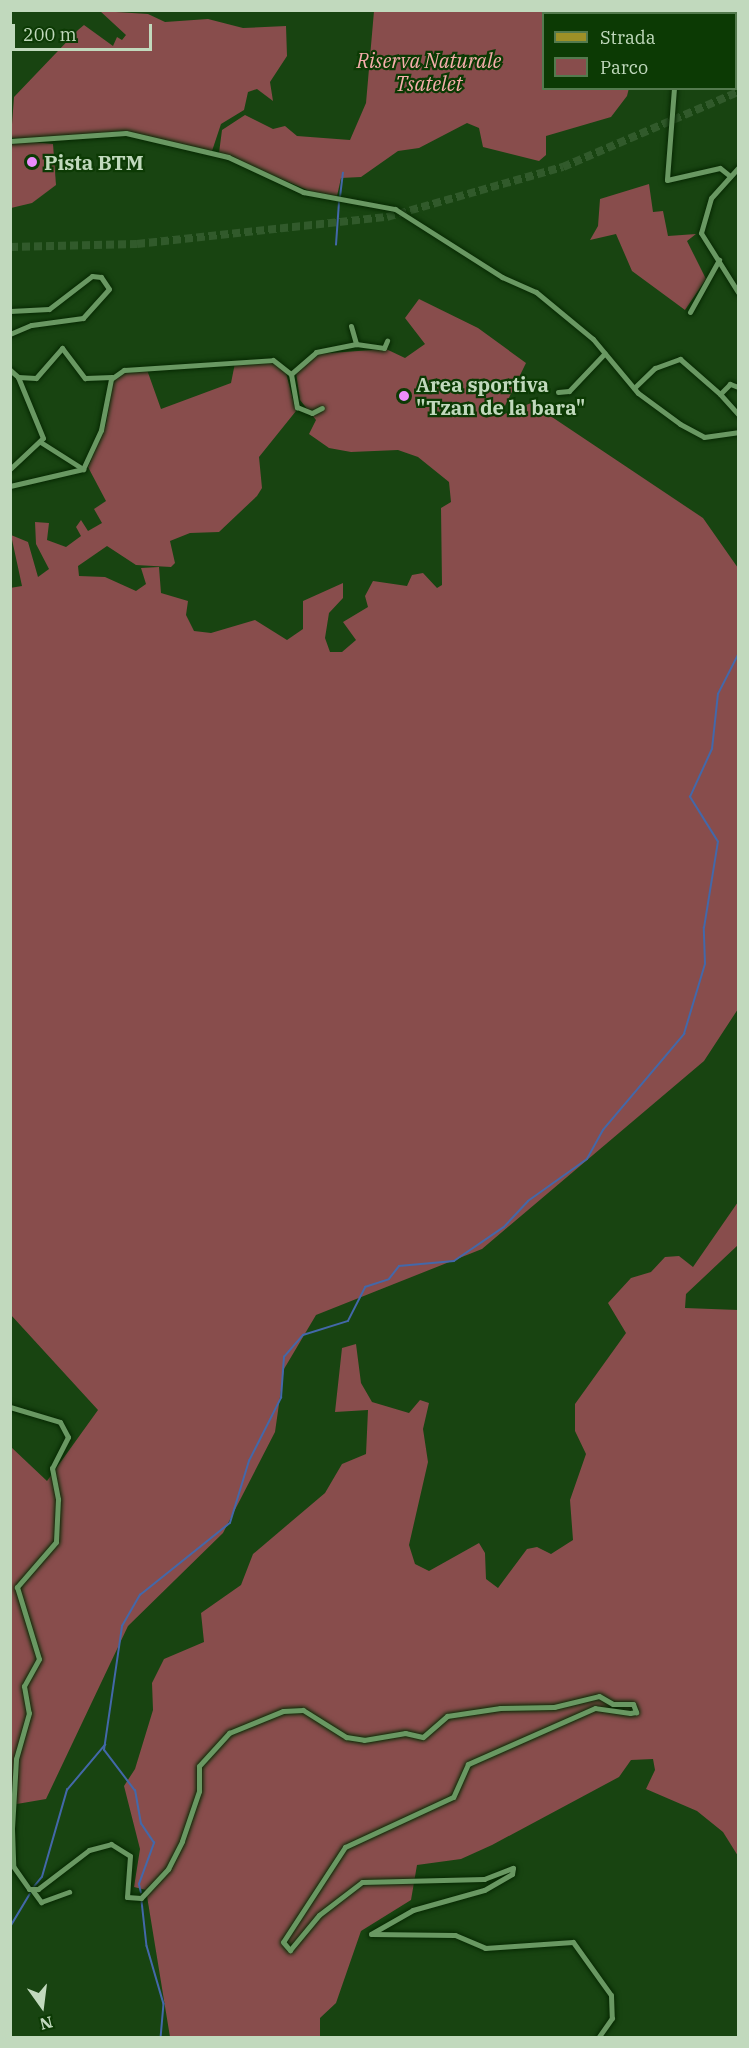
<!DOCTYPE html>
<style>
body{margin:0}
#map{position:relative;width:749px;height:2048px;overflow:hidden;background:#184411;font-family:"IBM Plex Serif",serif}
div>[style]{position:absolute}
[style*='--x']{left:calc(var(--x)*1px);top:calc(var(--y)*1px);width:calc(var(--w)*1px);rotate:calc(var(--a)*1deg)}
.green>*{inset:0;background:#884d4c}
.stream>*{height:1.5px;margin:-0.75px;padding:0 0.75px;transform-origin:0.75px;border-radius:0.75px;background:#4368a9}
.highway-tunnel>*{height:8px;margin-top:-4px;transform-origin:0;background:repeating-linear-gradient(90deg,#315a2b 0 8px,transparent 0 12px)}
.roads{filter:drop-shadow(0 0 2px #062802) drop-shadow(0 0 2px #062802)}
.minor>*{height:5px;margin:-2.5px;padding:0 2.5px;transform-origin:2.5px;border-radius:2.5px;background:#699862}
.major>*{height:7px;margin:-3.5px;padding:0 3.5px;transform-origin:3.5px;border-radius:3.5px;background:#9d9027}
.dots>*{width:16px;height:16px;translate:-50% -50%;box-sizing:border-box;border:3px solid #0c3a04;border-radius:50%}
span{translate:-50% -50%;white-space:nowrap;text-align:center;line-height:1.15;-webkit-text-stroke:4.5px #0c3a04;paint-order:stroke}
.park-label{font-size:20px;color:#f6aeac;font-style:italic}
.poi-label{font-size:20px;color:#c1d9bd;font-weight:700}
.left{translate:0 -50%;text-align:left}
.frame{position:absolute;inset:0;border:12px solid #c1d9bd;pointer-events:none}
.legend{position:absolute;left:542px;top:12px;width:195px;height:78px;box-sizing:border-box;background:#0c3a04;border:2px solid #547a4e;margin:0;padding:8px 10px;list-style:none;font-size:18px;color:#c1d9bd}
.legend li{display:flex;align-items:center;gap:12px;height:30px}
.legend b{width:30px;border:2px solid #547a4e}
.north{position:absolute;left:12px;top:1976px;width:60px;height:60px;-webkit-text-stroke:4px #0c3a04;paint-order:stroke;rotate:166deg;font-size:16px;font-weight:700;line-height:24px;text-align:center;color:#c1d9bd}
.north::after{content:'';display:block;margin:auto;width:21px;height:27px;background:#c1d9bd;clip-path:polygon(50% 0,100% 100%,50% 72%,0 100%)}
.scale{position:absolute;left:12px;top:24px;width:140px;height:27px;box-sizing:border-box;border:3px solid #c1d9bd;border-top:0;padding-left:8px;font-size:18px;line-height:21px;white-space:nowrap;color:#c1d9bd;-webkit-text-stroke:4px #0c3a04;paint-order:stroke}
</style>
<div id="map">
<div class="green">
<i style="clip-path:polygon(100px 11px,148px 14px,165px 22px,208px 19px,243px 28px,286px 26px,287px 56px,270px 82px,273px 101px,257px 89px,248px 92px,244px 110px,221px 124px,212px 151px,119px 131px,61px 140px,11px 138px,14px 97px,78px 30px,84px 25px,113px 46px,117px 37px,122px 40px,126px 35px)"></i>
<i style="clip-path:polygon(374px 11px,576px 11px,544px 14px,544px 88px,629px 88px,627px 96px,611px 117px,546px 136px,546px 155px,539px 161px,483px 147px,479px 128px,467px 123px,419px 148px,398px 151px,361px 177px,341px 178px,337px 196px,312px 192px,219px 153px,222px 130px,245px 115px,273px 129px,285px 126px,297px 136px,350px 140px,366px 103px)"></i>
<i style="clip-path:polygon(23px 141px,53px 144px,56px 185px,32px 203px,11px 208px,11px 144px)"></i>
<i style="clip-path:polygon(649px 184px,653px 212px,663px 211px,668px 236px,696px 234px,687px 241px,706px 279px,685px 310px,632px 271px,616px 234px,590px 240px,598px 226px,600px 199px)"></i>
<i style="clip-path:polygon(419px 299px,478px 328px,526px 363px,500px 416px,531px 403px,703px 518px,738px 568px,738px 1009px,704px 1061px,482px 1249px,316px 1315px,284px 1369px,275px 1432px,223px 1533px,128px 1626px,46px 1799px,11px 1805px,11px 1447px,47px 1481px,98px 1410px,11px 1315px,10px 588px,22px 586px,11px 535px,28px 542px,38px 577px,49px 569px,36px 544px,35px 522px,49px 523px,47px 540px,66px 547px,81px 536px,76px 527px,81px 520px,88px 531px,102px 523px,94px 509px,106px 501px,88px 467px,106px 424px,113px 380px,122px 373px,146px 367px,161px 409px,231px 383px,235px 363px,271px 362px,285px 369px,296px 411px,259px 457px,262px 488px,257px 496px,219px 532px,190px 533px,170px 541px,175px 563px,171px 567px,136px 565px,107px 546px,78px 566px,79px 576px,105px 577px,136px 591px,146px 584px,141px 568px,159px 567px,161px 593px,188px 601px,186px 615px,194px 631px,211px 633px,255px 620px,287px 640px,303px 629px,303px 601px,343px 583px,343px 598px,329px 613px,325px 638px,330px 652px,342px 652px,356px 640px,343px 622px,368px 607px,365px 596px,373px 581px,407px 586px,412px 575px,423px 573px,437px 588px,442px 585px,441px 508px,451px 502px,449px 482px,418px 457px,398px 450px,351px 452px,329px 448px,309px 434px,316px 420px,300px 400px,296px 373px,316px 354px,386px 349px,405px 358px,425px 344px,405px 318px)"></i>
<i style="clip-path:polygon(738px 1202px,738px 1245px,686px 1294px,685px 1308px,738px 1310px,738px 1856px,723px 1832px,697px 1811px,646px 1789px,655px 1770px,653px 1759px,631px 1760px,619px 1777px,492px 1845px,461px 1859px,417px 1865px,411px 1900px,361px 1931px,336px 2003px,320px 2018px,320px 2037px,170px 2037px,146px 1890px,134px 1887px,140px 1849px,124px 1786px,135px 1769px,153px 1710px,152px 1683px,164px 1659px,204px 1642px,201px 1613px,241px 1585px,253px 1554px,325px 1493px,342px 1464px,366px 1454px,368px 1410px,335px 1412px,342px 1348px,356px 1344px,361px 1383px,372px 1402px,409px 1413px,420px 1400px,429px 1403px,423px 1429px,428px 1462px,409px 1545px,415px 1564px,429px 1571px,479px 1543px,485px 1553px,486px 1579px,498px 1588px,527px 1549px,537px 1547px,551px 1554px,573px 1540px,570px 1500px,586px 1454px,575px 1431px,575px 1404px,626px 1333px,608px 1303px,631px 1278px,651px 1272px,665px 1257px,679px 1256px,693px 1267px)"></i>
</div>
<div class="stream">
<i style="--x:340;--y:197;--w:24;--a:-83"></i>
<i style="--x:336;--y:245;--w:43;--a:-86"></i>
<i style="--x:33;--y:1888;--w:14;--a:-51"></i>
<i style="--x:42;--y:1877;--w:91;--a:-74"></i>
<i style="--x:67;--y:1790;--w:59;--a:-49.8"></i>
<i style="--x:141;--y:1893;--w:9;--a:-103"></i>
<i style="--x:139;--y:1884;--w:44;--a:-69.9"></i>
<i style="--x:154;--y:1843;--w:23;--a:-124"></i>
<i style="--x:141;--y:1824;--w:34;--a:-100"></i>
<i style="--x:135;--y:1791;--w:51;--a:-127.1"></i>
<i style="--x:104;--y:1750;--w:125;--a:-81.7"></i>
<i style="--x:122;--y:1626;--w:36;--a:-60"></i>
<i style="--x:140;--y:1595;--w:115;--a:-38.7"></i>
<i style="--x:230;--y:1523;--w:65;--a:-73"></i>
<i style="--x:249;--y:1461;--w:71;--a:-63.1"></i>
<i style="--x:281;--y:1398;--w:41;--a:-85.8"></i>
<i style="--x:284;--y:1357;--w:29;--a:-49"></i>
<i style="--x:303;--y:1335;--w:47;--a:-17.3"></i>
<i style="--x:348;--y:1321;--w:38;--a:-63"></i>
<i style="--x:365;--y:1287;--w:25;--a:-18"></i>
<i style="--x:389;--y:1279;--w:16;--a:-52"></i>
<i style="--x:399;--y:1266;--w:55;--a:-5.2"></i>
<i style="--x:454;--y:1261;--w:60;--a:-34.2"></i>
<i style="--x:504;--y:1227;--w:35;--a:-47"></i>
<i style="--x:528;--y:1201;--w:72;--a:-35.4"></i>
<i style="--x:587;--y:1159;--w:33;--a:-61"></i>
<i style="--x:603;--y:1130;--w:126;--a:-49.8"></i>
<i style="--x:684;--y:1034;--w:73;--a:-73.3"></i>
<i style="--x:705;--y:964;--w:36;--a:-92"></i>
<i style="--x:704;--y:928;--w:87;--a:-80.8"></i>
<i style="--x:718;--y:842;--w:53;--a:-121.9"></i>
<i style="--x:690;--y:797;--w:53;--a:-65.4"></i>
<i style="--x:712;--y:749;--w:55;--a:-83.8"></i>
<i style="--x:718;--y:694;--w:44;--a:-62.9"></i>
<i style="--x:142;--y:1901;--w:45;--a:83.7"></i>
<i style="--x:147;--y:1946;--w:60;--a:73.7"></i>
<i style="--x:164;--y:2004;--w:34;--a:95"></i>
<i style="--x:10;--y:1927;--w:41;--a:-59"></i>
</div>
<div class="highway-tunnel">
<i style="--x:10;--y:247;--w:127;--a:-1.4"></i>
<i style="--x:137;--y:244;--w:251;--a:-6.2"></i>
<i style="--x:387;--y:217;--w:183;--a:-15.9"></i>
<i style="--x:563;--y:167;--w:190;--a:-23.2"></i>
</div>
<div class="roads">
<div class="minor">
<i style="--x:626;--y:10;--w:4;--a:63"></i>
<i style="--x:674;--y:88;--w:92;--a:94.4"></i>
<i style="--x:667;--y:180;--w:54;--a:-12.8"></i>
<i style="--x:720;--y:168;--w:13;--a:39"></i>
<i style="--x:10;--y:141;--w:116;--a:-3.9"></i>
<i style="--x:126;--y:133;--w:105;--a:13.2"></i>
<i style="--x:228;--y:157;--w:83;--a:25"></i>
<i style="--x:303;--y:192;--w:94;--a:10.5"></i>
<i style="--x:395;--y:209;--w:127;--a:32.4"></i>
<i style="--x:502;--y:277;--w:37;--a:24"></i>
<i style="--x:536;--y:292;--w:74;--a:39.5"></i>
<i style="--x:593;--y:339;--w:70;--a:50.2"></i>
<i style="--x:638;--y:393;--w:52;--a:36.4"></i>
<i style="--x:680;--y:424;--w:27;--a:28"></i>
<i style="--x:704;--y:437;--w:34;--a:-8"></i>
<i style="--x:738;--y:168;--w:40;--a:132"></i>
<i style="--x:711;--y:198;--w:36;--a:106"></i>
<i style="--x:701;--y:233;--w:70;--a:57.9"></i>
<i style="--x:10;--y:311;--w:39;--a:-3"></i>
<i style="--x:49;--y:309;--w:54;--a:-37.5"></i>
<i style="--x:92;--y:276;--w:9;--a:6"></i>
<i style="--x:101;--y:277;--w:14;--a:56"></i>
<i style="--x:109;--y:289;--w:39;--a:132"></i>
<i style="--x:83;--y:318;--w:52;--a:172.3"></i>
<i style="--x:31;--y:325;--w:23;--a:157"></i>
<i style="--x:690;--y:312;--w:60;--a:-60.9"></i>
<i style="--x:351;--y:326;--w:19;--a:74"></i>
<i style="--x:10;--y:370;--w:11;--a:41"></i>
<i style="--x:18;--y:377;--w:18;--a:3"></i>
<i style="--x:36;--y:378;--w:40;--a:-49"></i>
<i style="--x:62;--y:348;--w:38;--a:53"></i>
<i style="--x:85;--y:378;--w:27;--a:-2"></i>
<i style="--x:291;--y:374;--w:33;--a:-41"></i>
<i style="--x:316;--y:352;--w:41;--a:-11.3"></i>
<i style="--x:356;--y:344;--w:28;--a:8"></i>
<i style="--x:384;--y:348;--w:8;--a:-67"></i>
<i style="--x:738;--y:387;--w:9;--a:-159"></i>
<i style="--x:730;--y:384;--w:14;--a:135"></i>
<i style="--x:720;--y:394;--w:27;--a:48"></i>
<i style="--x:634;--y:388;--w:29;--a:-44"></i>
<i style="--x:655;--y:368;--w:27;--a:-20"></i>
<i style="--x:680;--y:359;--w:53;--a:41.2"></i>
<i style="--x:558;--y:392;--w:11;--a:-5"></i>
<i style="--x:569;--y:391;--w:52;--a:-46.5"></i>
<i style="--x:42;--y:443;--w:49;--a:32.4"></i>
<i style="--x:10;--y:469;--w:45;--a:-43.2"></i>
<i style="--x:43;--y:438;--w:66;--a:-112.3"></i>
<i style="--x:10;--y:486;--w:75;--a:-13.1"></i>
<i style="--x:83;--y:469;--w:43;--a:-65.2"></i>
<i style="--x:101;--y:430;--w:52;--a:-78.9"></i>
<i style="--x:111;--y:379;--w:16;--a:-35"></i>
<i style="--x:124;--y:370;--w:149;--a:-3.8"></i>
<i style="--x:273;--y:360;--w:23;--a:38"></i>
<i style="--x:291;--y:374;--w:34;--a:80"></i>
<i style="--x:297;--y:407;--w:16;--a:22"></i>
<i style="--x:312;--y:413;--w:11;--a:-27"></i>
<i style="--x:10;--y:1407;--w:52;--a:16.7"></i>
<i style="--x:60;--y:1422;--w:17;--a:62"></i>
<i style="--x:68;--y:1437;--w:35;--a:117"></i>
<i style="--x:52;--y:1468;--w:32;--a:79"></i>
<i style="--x:58;--y:1499;--w:43;--a:92.7"></i>
<i style="--x:56;--y:1542;--w:60;--a:130.9"></i>
<i style="--x:17;--y:1587;--w:75;--a:73"></i>
<i style="--x:39;--y:1659;--w:31;--a:119"></i>
<i style="--x:24;--y:1686;--w:27;--a:80"></i>
<i style="--x:29;--y:1713;--w:48;--a:105.8"></i>
<i style="--x:16;--y:1759;--w:70;--a:93.3"></i>
<i style="--x:12;--y:1829;--w:37;--a:88"></i>
<i style="--x:13;--y:1866;--w:28;--a:55"></i>
<i style="--x:29;--y:1889;--w:9;--a:0"></i>
<i style="--x:38;--y:1889;--w:64;--a:-37.4"></i>
<i style="--x:89;--y:1850;--w:23;--a:-15"></i>
<i style="--x:111;--y:1844;--w:22;--a:32"></i>
<i style="--x:130;--y:1856;--w:41;--a:94.2"></i>
<i style="--x:127;--y:1897;--w:14;--a:4"></i>
<i style="--x:141;--y:1898;--w:40;--a:-47"></i>
<i style="--x:168;--y:1869;--w:31;--a:-63"></i>
<i style="--x:182;--y:1841;--w:53;--a:-71.2"></i>
<i style="--x:199;--y:1791;--w:25;--a:-90"></i>
<i style="--x:199;--y:1766;--w:45;--a:-47.7"></i>
<i style="--x:229;--y:1733;--w:58;--a:-22.2"></i>
<i style="--x:283;--y:1711;--w:20;--a:-3"></i>
<i style="--x:303;--y:1710;--w:51;--a:32.1"></i>
<i style="--x:346;--y:1737;--w:18;--a:9"></i>
<i style="--x:364;--y:1740;--w:42;--a:-9.7"></i>
<i style="--x:405;--y:1733;--w:18;--a:13"></i>
<i style="--x:423;--y:1737;--w:32;--a:-41"></i>
<i style="--x:447;--y:1716;--w:54;--a:-8.6"></i>
<i style="--x:500;--y:1708;--w:54;--a:-1.1"></i>
<i style="--x:554;--y:1707;--w:46;--a:-13.7"></i>
<i style="--x:599;--y:1696;--w:16;--a:30"></i>
<i style="--x:613;--y:1704;--w:20;--a:0"></i>
<i style="--x:633;--y:1704;--w:9;--a:69"></i>
<i style="--x:636;--y:1712;--w:6;--a:171"></i>
<i style="--x:630;--y:1713;--w:35;--a:-172"></i>
<i style="--x:595;--y:1708;--w:139;--a:156.2"></i>
<i style="--x:468;--y:1764;--w:36;--a:114"></i>
<i style="--x:453;--y:1797;--w:119;--a:155.2"></i>
<i style="--x:345;--y:1847;--w:113;--a:123.1"></i>
<i style="--x:283;--y:1942;--w:11;--a:49"></i>
<i style="--x:290;--y:1950;--w:45;--a:-50.4"></i>
<i style="--x:319;--y:1915;--w:54;--a:-37.5"></i>
<i style="--x:362;--y:1882;--w:122;--a:-1.4"></i>
<i style="--x:484;--y:1879;--w:31;--a:-21"></i>
<i style="--x:513;--y:1868;--w:6;--a:99"></i>
<i style="--x:512;--y:1874;--w:32;--a:150"></i>
<i style="--x:484;--y:1890;--w:74;--a:164.3"></i>
<i style="--x:413;--y:1910;--w:48;--a:150.3"></i>
<i style="--x:371;--y:1934;--w:84;--a:0.7"></i>
<i style="--x:455;--y:1935;--w:33;--a:23"></i>
<i style="--x:485;--y:1948;--w:88;--a:-3.9"></i>
<i style="--x:573;--y:1942;--w:65;--a:54.4"></i>
<i style="--x:611;--y:1995;--w:23;--a:88"></i>
<i style="--x:612;--y:2018;--w:24;--a:125"></i>
<i style="--x:33;--y:1891;--w:14;--a:54"></i>
<i style="--x:41;--y:1902;--w:30;--a:-20"></i>
</div>
<div class="major">
<i style="--x:715;--y:10;--w:4;--a:76"></i>
<i style="--x:736;--y:47;--w:5;--a:68"></i>
</div>
</div>
<div class="dots">
<i style="left:32px;top:162px;background:#eb8dfc"></i>
<i style="left:404px;top:396px;background:#eb8dfc"></i>
</div>
<div class="park-label">
<span style="left:429px;top:72px">Riserva Naturale<br>Tsatelet</span>
</div>
<div class="poi-label">
<span class="left" style="left:44px;top:162px">Pista BTM</span>
<span class="left" style="left:416px;top:396px">Area sportiva<br>"Tzan de la bara"</span>
</div>
<div class="frame"></div>
<ul class="legend">
<li><b style="height:8px;background:#9d9027"></b>Strada</li>
<li><b style="height:16px;background:#884d4c"></b>Parco</li>
</ul>
<div class="north">N</div>
<div class="scale">200 m</div>
</div>
